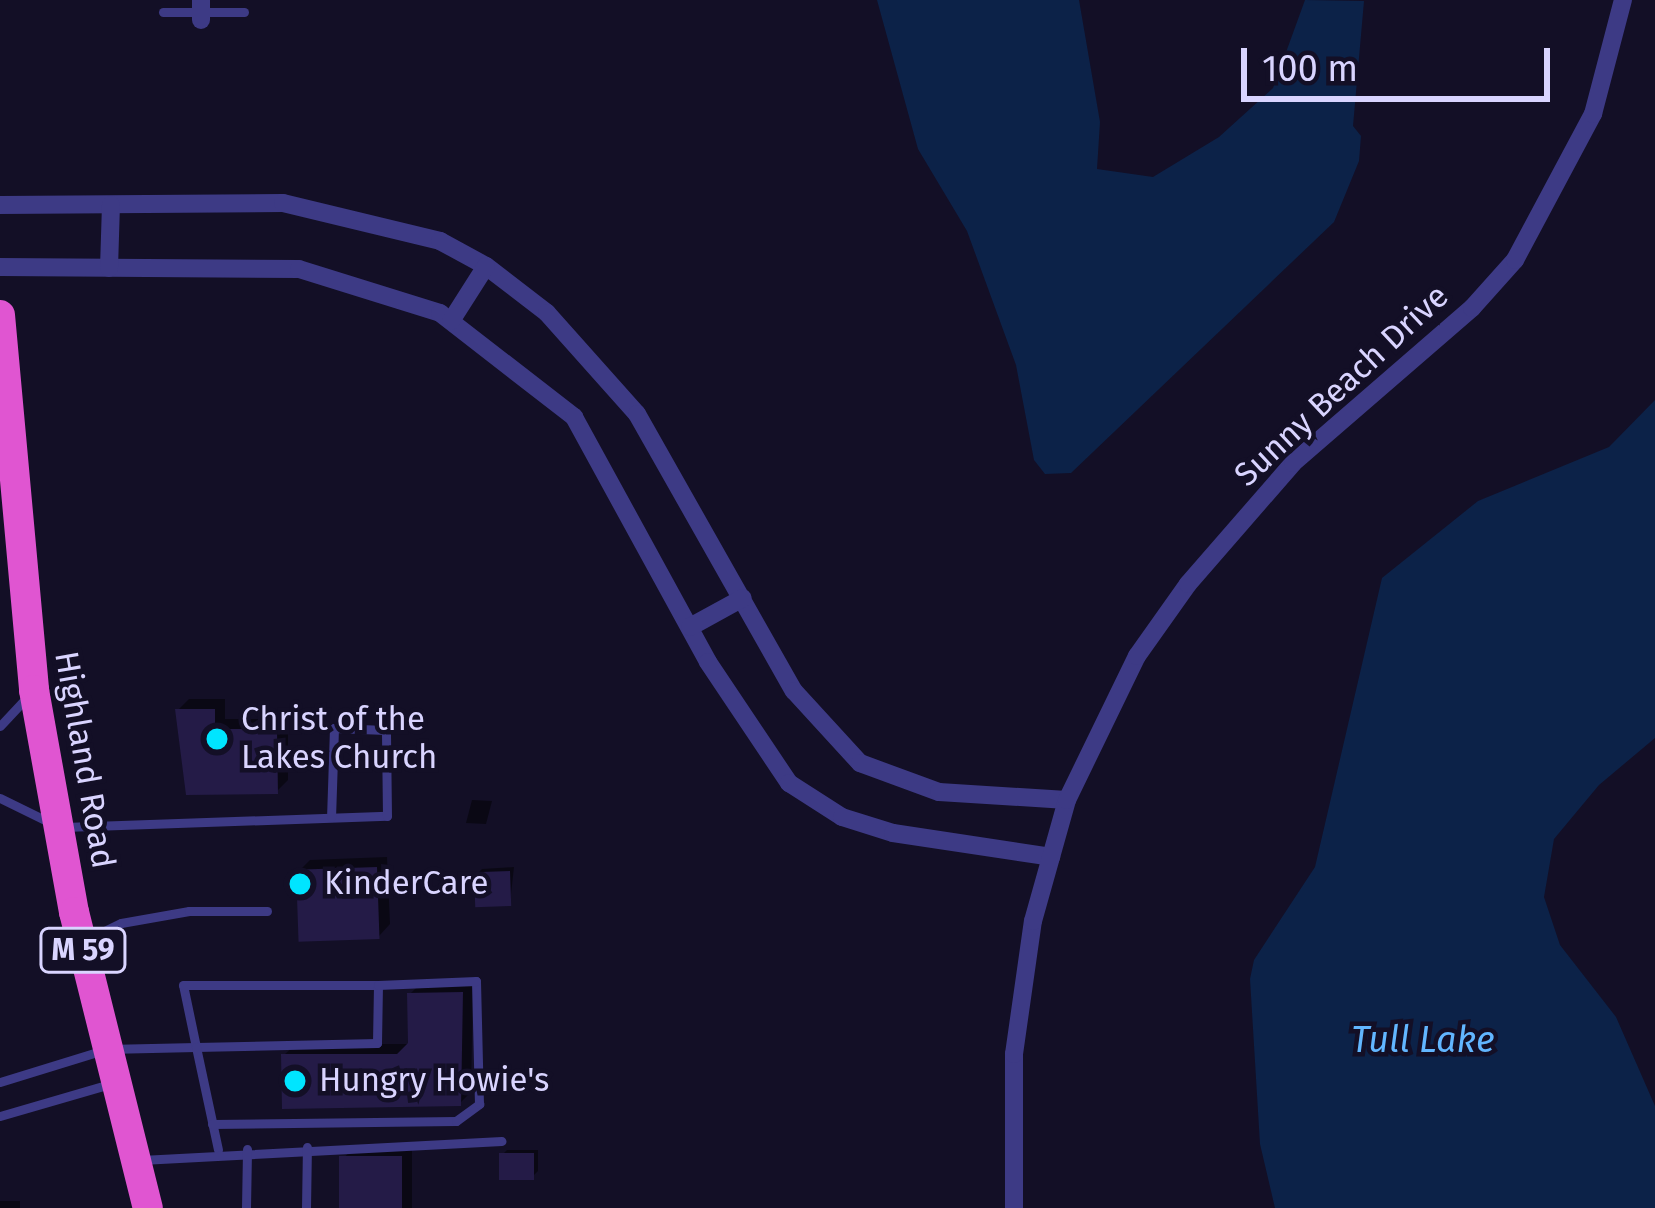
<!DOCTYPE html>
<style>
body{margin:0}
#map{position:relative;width:1655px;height:1208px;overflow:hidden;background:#130f26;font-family:"Fira Sans",sans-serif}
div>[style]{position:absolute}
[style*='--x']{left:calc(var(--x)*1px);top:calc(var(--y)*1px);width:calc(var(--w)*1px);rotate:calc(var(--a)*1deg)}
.water>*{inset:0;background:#0c2248}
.shadow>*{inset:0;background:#0007;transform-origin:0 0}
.building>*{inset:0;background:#241b47;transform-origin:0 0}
.service>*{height:9px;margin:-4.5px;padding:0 4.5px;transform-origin:4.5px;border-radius:4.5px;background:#3d3a85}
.minor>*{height:18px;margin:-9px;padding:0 9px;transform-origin:9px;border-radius:9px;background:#3d3a85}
.trunk>*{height:30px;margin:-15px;padding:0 15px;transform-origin:15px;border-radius:15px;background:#e055d1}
.dots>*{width:33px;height:33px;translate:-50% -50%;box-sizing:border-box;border:6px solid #130f26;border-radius:50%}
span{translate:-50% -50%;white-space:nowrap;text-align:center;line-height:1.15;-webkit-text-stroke:9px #130f26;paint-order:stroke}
.shield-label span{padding:3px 9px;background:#130f26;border:3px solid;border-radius:9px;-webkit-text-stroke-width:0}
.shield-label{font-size:30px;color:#d9d4ff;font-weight:700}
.street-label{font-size:33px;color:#d9d4ff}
.poi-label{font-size:33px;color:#d9d4ff}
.left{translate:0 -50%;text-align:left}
.water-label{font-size:36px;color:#62b6ff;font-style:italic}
.scale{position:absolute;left:1241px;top:48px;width:309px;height:54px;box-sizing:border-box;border:6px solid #d9d4ff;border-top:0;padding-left:15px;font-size:36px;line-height:42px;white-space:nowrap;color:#d9d4ff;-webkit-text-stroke:9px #130f26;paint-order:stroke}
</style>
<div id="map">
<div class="water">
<i style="clip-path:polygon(877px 0,1079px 0,1100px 122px,1097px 169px,1153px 177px,1219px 137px,1273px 88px,1305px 0,1364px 1px,1353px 126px,1361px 136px,1359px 161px,1334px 222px,1071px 473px,1045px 474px,1034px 460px,1016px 365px,967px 231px,918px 149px)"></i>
<i style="clip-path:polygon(1655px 400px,1655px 738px,1599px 785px,1554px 839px,1544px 897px,1560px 945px,1616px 1017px,1655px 1106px,1655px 1208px,1275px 1208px,1260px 1144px,1250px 979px,1254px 960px,1315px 867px,1382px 578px,1478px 501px,1609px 447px)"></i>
</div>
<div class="shadow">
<i style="clip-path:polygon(189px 699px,225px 699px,225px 719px,288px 719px,288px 780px,277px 791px,178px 710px)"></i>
<i style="clip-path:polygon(472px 800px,492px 801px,486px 824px,466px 823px)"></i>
<i style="clip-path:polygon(387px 857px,390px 924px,379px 936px,299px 871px,310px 860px)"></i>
<i style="clip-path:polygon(514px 867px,510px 903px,477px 874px,482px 869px)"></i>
<i style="clip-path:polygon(473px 982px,471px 1092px,460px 1103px,284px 1055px,296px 1044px,411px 1044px,410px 994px,421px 983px)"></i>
<i style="clip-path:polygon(412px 1146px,412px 1208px,342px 1208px,342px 1160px,353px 1148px)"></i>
<i style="clip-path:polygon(507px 1150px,538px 1150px,538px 1171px,533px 1176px,502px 1155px)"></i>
<i style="left:0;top:1201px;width:20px;height:7px"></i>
</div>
<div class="building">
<i style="clip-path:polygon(175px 709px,215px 709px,215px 729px,277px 729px,278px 794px,186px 795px)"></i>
<i style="left:377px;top:867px;width:72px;height:81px;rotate:88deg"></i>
<i style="left:510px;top:871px;width:35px;height:36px;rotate:88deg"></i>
<i style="clip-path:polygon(463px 992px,461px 1106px,282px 1109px,281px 1054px,397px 1054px,408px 1043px,407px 993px)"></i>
<i style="left:499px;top:1153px;width:35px;height:27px"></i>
<i style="left:402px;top:1156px;width:52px;height:63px;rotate:90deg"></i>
</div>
<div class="service">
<i style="--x:163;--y:12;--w:81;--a:0"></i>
<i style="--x:0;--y:726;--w:38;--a:-47"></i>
<i style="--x:0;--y:798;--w:55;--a:26.1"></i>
<i style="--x:64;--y:827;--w:323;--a:-2"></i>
<i style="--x:387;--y:816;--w:86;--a:-90.7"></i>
<i style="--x:386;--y:730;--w:52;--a:-177.8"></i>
<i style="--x:334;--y:728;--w:89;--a:91.9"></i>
<i style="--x:86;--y:940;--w:39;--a:-26"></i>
<i style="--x:121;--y:923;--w:69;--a:-10"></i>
<i style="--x:189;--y:911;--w:78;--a:0"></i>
<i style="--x:0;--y:1082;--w:112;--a:-17.1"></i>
<i style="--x:107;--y:1049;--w:89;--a:-1.3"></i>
<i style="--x:196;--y:1047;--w:63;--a:-101.8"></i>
<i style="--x:183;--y:985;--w:195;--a:0"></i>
<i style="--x:378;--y:985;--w:58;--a:91"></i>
<i style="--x:377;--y:1043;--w:181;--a:178.7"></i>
<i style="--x:196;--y:1047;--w:105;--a:77.9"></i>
<i style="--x:0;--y:1116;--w:115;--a:-16.2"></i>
<i style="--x:212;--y:1124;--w:244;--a:-0.7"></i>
<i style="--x:456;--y:1121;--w:29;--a:-36"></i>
<i style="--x:479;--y:1104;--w:123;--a:-91.4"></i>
<i style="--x:476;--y:981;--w:98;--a:177.7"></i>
<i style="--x:141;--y:1160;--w:361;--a:-3"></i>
<i style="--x:246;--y:1208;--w:59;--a:-89"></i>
<i style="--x:306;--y:1208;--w:61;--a:-89.1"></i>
</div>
<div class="minor">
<i style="--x:201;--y:20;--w:20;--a:-90"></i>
<i style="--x:0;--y:205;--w:283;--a:-0.4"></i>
<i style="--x:283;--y:203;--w:162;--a:13.6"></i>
<i style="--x:440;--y:241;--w:52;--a:28.5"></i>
<i style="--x:486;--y:266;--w:77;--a:37.6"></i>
<i style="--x:547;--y:313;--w:135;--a:48.3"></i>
<i style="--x:637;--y:414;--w:318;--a:60.5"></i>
<i style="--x:794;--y:691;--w:98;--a:47.5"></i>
<i style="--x:860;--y:763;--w:84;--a:20.2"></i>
<i style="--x:939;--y:792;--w:128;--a:3.6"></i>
<i style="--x:0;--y:267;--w:299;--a:0.4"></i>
<i style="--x:299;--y:269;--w:148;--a:17.3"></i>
<i style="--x:440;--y:313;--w:170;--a:37.8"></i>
<i style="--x:574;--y:417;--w:279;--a:61.3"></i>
<i style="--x:708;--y:662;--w:146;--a:56.2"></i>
<i style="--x:789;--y:783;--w:63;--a:32.7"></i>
<i style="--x:842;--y:817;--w:53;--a:17.4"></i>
<i style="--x:893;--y:833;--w:160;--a:8.6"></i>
<i style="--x:109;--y:268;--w:63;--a:-88.2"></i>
<i style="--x:451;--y:321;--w:65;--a:-57.5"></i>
<i style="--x:690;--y:627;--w:60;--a:-28.7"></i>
<i style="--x:1014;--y:1208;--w:154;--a:-90"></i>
<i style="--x:1014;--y:1054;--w:134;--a:-81.9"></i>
<i style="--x:1033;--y:921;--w:126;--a:-74.3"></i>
<i style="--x:1067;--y:800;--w:160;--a:-64.1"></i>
<i style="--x:1137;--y:656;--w:88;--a:-54.7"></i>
<i style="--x:1188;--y:584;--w:160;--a:-49"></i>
<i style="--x:1293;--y:463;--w:237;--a:-40.9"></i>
<i style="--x:1472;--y:308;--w:64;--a:-48.1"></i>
<i style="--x:1515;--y:260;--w:166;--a:-61.9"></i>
<i style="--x:1593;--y:114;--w:118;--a:-75.3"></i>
</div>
<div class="trunk">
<i style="--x:0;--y:315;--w:377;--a:84.8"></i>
<i style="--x:34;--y:690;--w:226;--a:79.8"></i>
<i style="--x:74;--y:912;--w:305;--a:76"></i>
</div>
<div class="dots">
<i style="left:217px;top:739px;background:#00e5ff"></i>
<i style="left:300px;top:884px;background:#00e5ff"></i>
<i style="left:295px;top:1081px;background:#00e5ff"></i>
</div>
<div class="shield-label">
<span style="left:83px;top:950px">M 59</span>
</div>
<div class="street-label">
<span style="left:1342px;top:386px;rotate:-43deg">Sunny Beach Drive</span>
<span style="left:84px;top:760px;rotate:80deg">Highland Road</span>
</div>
<div class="poi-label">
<span class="left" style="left:241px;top:739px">Christ of the<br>Lakes Church</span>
<span class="left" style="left:324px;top:884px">KinderCare</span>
<span class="left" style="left:319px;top:1081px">Hungry Howie's</span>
</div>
<div class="water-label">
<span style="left:1423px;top:1041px">Tull Lake</span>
</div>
<div class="scale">100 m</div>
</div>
